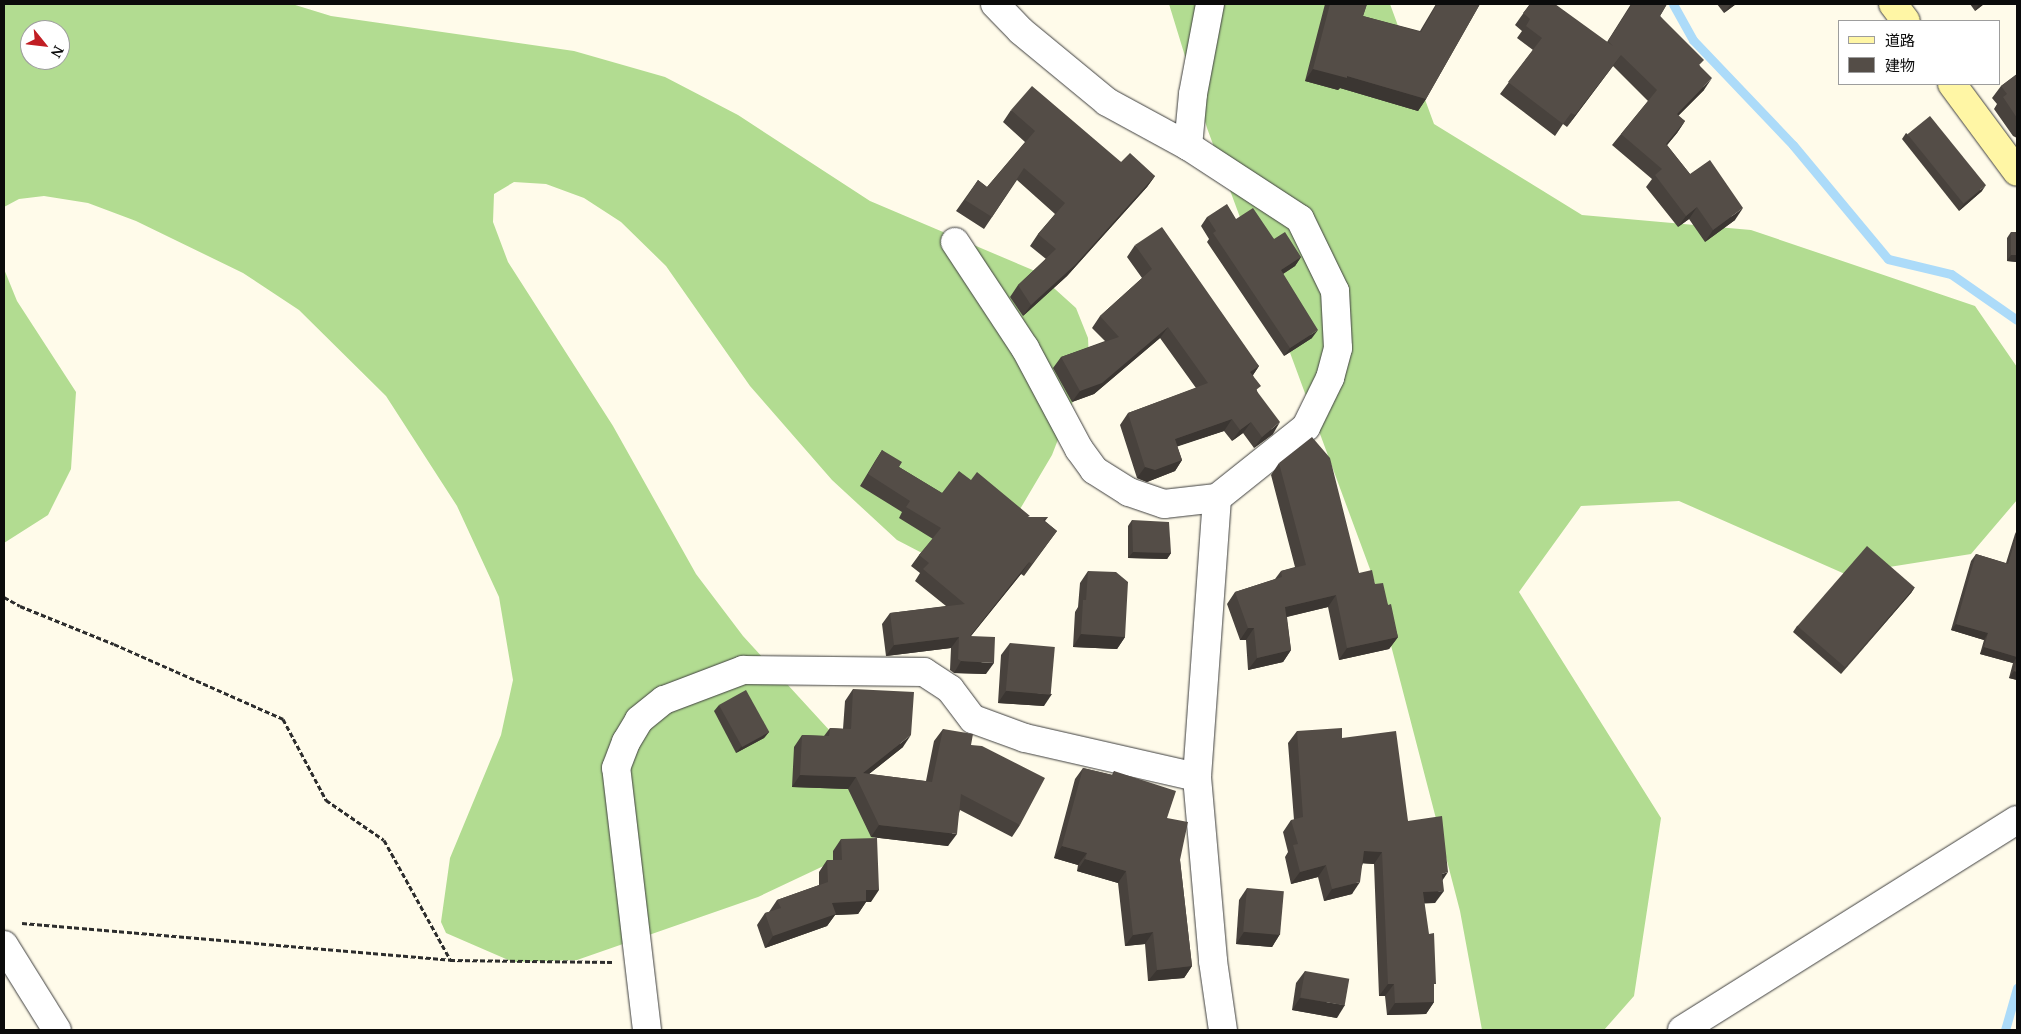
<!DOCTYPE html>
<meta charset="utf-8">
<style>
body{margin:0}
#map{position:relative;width:2021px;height:1034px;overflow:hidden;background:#fffbea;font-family:"Noto Serif","Noto Sans JP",serif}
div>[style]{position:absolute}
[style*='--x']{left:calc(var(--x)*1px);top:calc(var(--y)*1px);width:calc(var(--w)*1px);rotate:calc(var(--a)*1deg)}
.forest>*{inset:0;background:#b2dc91}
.stream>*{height:9px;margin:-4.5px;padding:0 4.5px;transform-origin:4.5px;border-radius:4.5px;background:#acdbf9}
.path>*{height:3px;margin-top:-1.5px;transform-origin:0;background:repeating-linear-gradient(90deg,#2d2d2d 0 5px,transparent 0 7.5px)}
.roads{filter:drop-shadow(0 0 1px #3e3e3e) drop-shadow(0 0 1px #3e3e3e)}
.minor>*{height:28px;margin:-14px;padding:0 14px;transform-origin:14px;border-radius:14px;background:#fff}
.secondary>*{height:28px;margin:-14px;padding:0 14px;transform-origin:14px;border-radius:14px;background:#fff6a5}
.wall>*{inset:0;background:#48423d}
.shaded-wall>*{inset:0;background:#3b3632}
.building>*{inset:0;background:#544d47;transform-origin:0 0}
span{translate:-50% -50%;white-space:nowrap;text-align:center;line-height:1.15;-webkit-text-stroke:5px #fff;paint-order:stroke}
.frame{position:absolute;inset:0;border:5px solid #0b0b0b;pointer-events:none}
.legend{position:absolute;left:1838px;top:20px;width:162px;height:65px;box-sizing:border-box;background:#fff;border:1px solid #9d9d9d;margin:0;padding:6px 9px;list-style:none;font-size:15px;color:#0b0b0b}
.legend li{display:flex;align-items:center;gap:10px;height:25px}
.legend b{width:25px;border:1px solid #9d9d9d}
.north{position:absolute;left:20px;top:20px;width:50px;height:50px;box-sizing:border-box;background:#fff;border:1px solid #9d9d9d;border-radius:50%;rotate:119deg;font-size:14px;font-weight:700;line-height:20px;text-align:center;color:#0b0b0b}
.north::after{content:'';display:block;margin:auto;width:18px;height:22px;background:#c11e24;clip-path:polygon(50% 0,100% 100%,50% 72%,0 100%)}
</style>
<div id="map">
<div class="forest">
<i style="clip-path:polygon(evenodd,4px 4px,292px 4px,331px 16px,574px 51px,665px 77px,738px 115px,870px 201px,1035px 271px,1076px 308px,1088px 338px,1089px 360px,1052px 455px,1000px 543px,949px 567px,897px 540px,832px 480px,750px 386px,666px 266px,621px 222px,584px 198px,546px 184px,514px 182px,494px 194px,493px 222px,508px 262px,613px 426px,696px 574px,743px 636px,886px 792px,891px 818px,866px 846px,758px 897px,577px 960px,513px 962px,446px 933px,441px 922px,450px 858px,501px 735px,513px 680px,499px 597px,457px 506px,386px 396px,299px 310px,243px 273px,136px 221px,88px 203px,44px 196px,19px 199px,4px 207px,4px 4px,30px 30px,60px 30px,60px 60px,30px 60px,30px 30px)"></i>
<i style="clip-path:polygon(1169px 4px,1390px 4px,1434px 124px,1582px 215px,1751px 230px,1975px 306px,2017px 367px,2017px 500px,1971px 554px,1845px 574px,1679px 501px,1581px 506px,1519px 592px,1661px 818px,1634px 996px,1604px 1030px,1482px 1030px,1460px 911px,1374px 580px,1207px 128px)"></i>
<i style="clip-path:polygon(4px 269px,17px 301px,76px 392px,71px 469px,48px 515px,4px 543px)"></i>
</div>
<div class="stream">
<i style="--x:1673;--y:4;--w:41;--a:60.9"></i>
<i style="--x:1693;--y:40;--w:145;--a:46.4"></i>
<i style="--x:1793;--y:145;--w:148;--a:50.2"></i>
<i style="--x:1888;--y:259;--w:65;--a:13.4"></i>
<i style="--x:1951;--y:274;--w:80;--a:34.9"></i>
<i style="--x:2005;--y:1030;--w:44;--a:-74.1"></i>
</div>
<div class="path">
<i style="--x:4;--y:597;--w:18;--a:29"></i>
<i style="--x:20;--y:606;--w:101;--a:22"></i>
<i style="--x:114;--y:644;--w:185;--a:23.9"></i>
<i style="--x:283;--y:719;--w:92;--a:62"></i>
<i style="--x:326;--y:800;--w:70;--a:34.6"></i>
<i style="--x:384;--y:840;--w:136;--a:61"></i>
<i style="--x:22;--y:923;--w:430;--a:4.9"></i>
<i style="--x:450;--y:960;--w:162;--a:0.7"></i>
</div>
<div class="roads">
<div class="minor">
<i style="--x:995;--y:4;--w:37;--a:46"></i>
<i style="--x:1021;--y:31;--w:112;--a:39.5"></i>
<i style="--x:1107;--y:102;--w:92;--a:28.5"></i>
<i style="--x:955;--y:242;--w:127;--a:56.6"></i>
<i style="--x:1025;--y:348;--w:115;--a:61.9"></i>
<i style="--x:1079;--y:449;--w:26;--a:54"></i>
<i style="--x:1094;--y:470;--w:41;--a:32.2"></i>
<i style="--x:1129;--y:492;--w:37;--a:19"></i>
<i style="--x:1164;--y:504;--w:53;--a:-6.5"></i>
<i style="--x:1217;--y:498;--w:114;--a:-38.6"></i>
<i style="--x:1306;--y:427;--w:55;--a:-63.9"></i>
<i style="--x:1330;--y:378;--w:31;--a:-75"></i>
<i style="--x:1338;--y:348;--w:57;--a:-93"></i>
<i style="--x:1335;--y:291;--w:80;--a:-115.9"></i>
<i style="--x:1300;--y:219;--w:134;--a:-146.9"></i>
<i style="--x:1188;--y:146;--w:52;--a:-84.5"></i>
<i style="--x:1193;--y:94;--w:92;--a:-79.3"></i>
<i style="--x:1217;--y:498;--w:280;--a:94.1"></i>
<i style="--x:1197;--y:777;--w:185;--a:85"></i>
<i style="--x:1213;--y:961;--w:70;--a:81.8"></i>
<i style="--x:4;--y:945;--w:100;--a:58.1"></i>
<i style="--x:647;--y:1030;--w:264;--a:-96.7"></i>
<i style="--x:616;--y:768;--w:28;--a:-69"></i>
<i style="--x:626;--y:742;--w:26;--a:-59"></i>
<i style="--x:639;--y:720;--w:32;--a:-39"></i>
<i style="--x:664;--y:700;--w:85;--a:-20.8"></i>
<i style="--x:743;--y:670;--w:181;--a:0.6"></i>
<i style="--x:924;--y:672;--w:31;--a:33"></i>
<i style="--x:950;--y:689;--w:38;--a:53"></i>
<i style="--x:973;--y:719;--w:55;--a:20.1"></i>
<i style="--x:1025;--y:738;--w:176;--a:12.8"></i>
<i style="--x:1682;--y:1030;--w:395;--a:-32.1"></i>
</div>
<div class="secondary">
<i style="--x:1893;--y:4;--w:21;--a:53"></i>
<i style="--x:1952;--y:84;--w:109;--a:53.5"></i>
</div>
</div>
<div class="wall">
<i style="clip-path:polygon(1325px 4px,1367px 4px,1363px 16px,1420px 31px,1436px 4px,1480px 4px,1426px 99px,1418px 111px,1340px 88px,1338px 90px,1305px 81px)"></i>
<i style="clip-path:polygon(1530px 4px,1607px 42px,1631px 4px,1667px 4px,1660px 16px,1700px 66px,1704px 90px,1678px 116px,1685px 121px,1677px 133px,1667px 145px,1690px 174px,1735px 220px,1705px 242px,1689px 219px,1678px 227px,1646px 187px,1652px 179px,1612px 145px,1648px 101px,1613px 66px,1567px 127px,1563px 124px,1555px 136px,1500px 94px,1533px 50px,1517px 38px,1522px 31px,1515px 25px)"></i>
<i style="clip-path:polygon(1717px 4px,1736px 4px,1724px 13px)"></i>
<i style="clip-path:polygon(1970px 4px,1984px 4px,1975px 11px)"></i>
<i style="clip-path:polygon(2017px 74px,2017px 138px,2013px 136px,1994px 109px,1997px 104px,1992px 98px,2001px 86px)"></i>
<i style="clip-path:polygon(1011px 110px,1121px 162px,1155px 176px,1147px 187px,1067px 276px,1023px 316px,1010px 297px,1018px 285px,1046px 259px,1030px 246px,1038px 234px,1055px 214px,1017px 180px,984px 229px,956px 211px,978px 180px,987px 187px,1025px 142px,1003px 122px)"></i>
<i style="clip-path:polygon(1906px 133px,1982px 191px,1959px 211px,1902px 139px)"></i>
<i style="clip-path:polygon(1207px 217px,1236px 219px,1274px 239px,1301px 257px,1295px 266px,1283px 274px,1312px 338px,1284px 356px,1207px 242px,1209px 239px,1201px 226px)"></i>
<i style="clip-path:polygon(2011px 232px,2017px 262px,2007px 261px,2007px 238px)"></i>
<i style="clip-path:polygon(1135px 245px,1259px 366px,1253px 375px,1257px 391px,1273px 434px,1254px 448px,1243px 433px,1232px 441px,1224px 431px,1177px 446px,1182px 460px,1175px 471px,1147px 482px,1137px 478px,1120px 425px,1128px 413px,1196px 388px,1160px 338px,1094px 394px,1072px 402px,1053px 368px,1061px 357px,1105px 341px,1092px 328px,1100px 316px,1142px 278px,1127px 257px)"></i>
<i style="clip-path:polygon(882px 450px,899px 467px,942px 493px,971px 480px,1029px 517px,1048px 517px,1045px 521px,1057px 531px,1024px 576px,1021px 574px,971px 636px,986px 674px,954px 673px,950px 670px,951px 648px,886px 656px,882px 624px,890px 613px,946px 606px,915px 581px,920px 573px,911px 566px,919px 555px,933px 539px,899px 518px,902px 512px,860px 486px,875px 461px)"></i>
<i style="clip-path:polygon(1279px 463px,1359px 573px,1375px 584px,1388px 605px,1398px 637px,1389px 649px,1339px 660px,1328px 607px,1287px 617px,1291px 650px,1283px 662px,1248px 670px,1246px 640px,1240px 640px,1227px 604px,1235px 592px,1275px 579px,1281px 571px,1295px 567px,1271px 475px)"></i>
<i style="clip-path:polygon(1132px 520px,1171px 553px,1167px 559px,1128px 558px,1128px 526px)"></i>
<i style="clip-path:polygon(2017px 530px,2017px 680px,2009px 678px,2013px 663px,1980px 654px,1984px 640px,1951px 630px,1971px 561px,1976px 554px,2006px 563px,2015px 534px)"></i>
<i style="clip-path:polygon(1088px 571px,1125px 637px,1117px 649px,1073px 647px,1075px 612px,1078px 607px,1080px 583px)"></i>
<i style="clip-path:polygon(1915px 587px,1911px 593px,1841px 674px,1793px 632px,1797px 626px)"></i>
<i style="clip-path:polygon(1010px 643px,1044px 706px,998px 703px,1001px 655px)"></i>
<i style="clip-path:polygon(853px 689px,903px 747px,869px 774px,926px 781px,934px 741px,943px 729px,971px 745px,1020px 825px,1012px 837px,960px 810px,948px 846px,871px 837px,848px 789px,792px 787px,794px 747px,802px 735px,824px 736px,830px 728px,843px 729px,845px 701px)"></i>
<i style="clip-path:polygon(719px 705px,769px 732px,764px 738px,736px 753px,714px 711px)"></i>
<i style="clip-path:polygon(1297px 731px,1342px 738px,1408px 821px,1442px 880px,1435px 903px,1424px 903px,1434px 987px,1434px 1002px,1426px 1014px,1387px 1015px,1385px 996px,1379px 996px,1374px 864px,1363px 863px,1352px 894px,1324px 901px,1318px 877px,1291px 884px,1285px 857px,1288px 852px,1283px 832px,1291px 820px,1294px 820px,1288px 743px)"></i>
<i style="clip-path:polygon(1083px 768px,1112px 775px,1114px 771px,1167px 818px,1180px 860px,1192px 966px,1184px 978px,1148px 981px,1145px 944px,1125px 946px,1118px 883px,1077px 871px,1078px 865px,1054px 858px,1075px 779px)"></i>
<i style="clip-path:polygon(841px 839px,871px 902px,866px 902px,858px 914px,835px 915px,827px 926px,765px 948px,757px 925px,765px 913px,769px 912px,777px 900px,819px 885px,819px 872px,827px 860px,833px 860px,833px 851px)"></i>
<i style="clip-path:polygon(1247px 888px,1280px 934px,1272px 947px,1236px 944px,1239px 900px)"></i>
<i style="clip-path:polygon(1305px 971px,1337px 1018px,1292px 1010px,1296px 983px)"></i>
</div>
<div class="shaded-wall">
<i style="clip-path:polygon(1731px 4px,1736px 4px,1724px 13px)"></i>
<i style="clip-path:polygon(1979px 4px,1984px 4px,1975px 11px)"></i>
<i style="clip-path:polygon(1621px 55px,1613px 66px,1567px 127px,1575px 115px)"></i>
<i style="clip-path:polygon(1313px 69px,1347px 76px,1426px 99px,1418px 111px,1340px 88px,1338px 90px,1305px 81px)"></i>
<i style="clip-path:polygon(1712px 78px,1704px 90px,1668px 126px,1677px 114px)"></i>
<i style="clip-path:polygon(1685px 121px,1677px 133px,1658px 156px,1666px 144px)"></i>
<i style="clip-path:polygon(1155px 176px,1147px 187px,1067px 276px,1023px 316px,1031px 305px)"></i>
<i style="clip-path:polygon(1986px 185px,1982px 191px,1959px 211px,1963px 205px)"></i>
<i style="clip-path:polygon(1697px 207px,1689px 219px,1678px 227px,1686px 216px)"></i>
<i style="clip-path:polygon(1743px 208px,1735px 220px,1705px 242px,1713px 230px)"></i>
<i style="clip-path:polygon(2011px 255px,2017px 255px,2017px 262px,2007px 261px)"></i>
<i style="clip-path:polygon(1301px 257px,1295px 266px,1275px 279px,1281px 270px)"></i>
<i style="clip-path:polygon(1168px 327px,1160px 338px,1094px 394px,1072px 402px,1080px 391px)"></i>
<i style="clip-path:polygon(1318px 330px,1312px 338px,1284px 356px,1290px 348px)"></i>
<i style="clip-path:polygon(1259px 366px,1251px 378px,1250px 372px)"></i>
<i style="clip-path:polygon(1232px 419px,1224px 431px,1167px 450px,1175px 439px)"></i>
<i style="clip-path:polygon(1251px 422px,1243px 433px,1232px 441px,1240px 430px)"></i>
<i style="clip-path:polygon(1280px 422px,1273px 434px,1254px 448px,1262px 437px)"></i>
<i style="clip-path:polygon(1182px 460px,1175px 471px,1147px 482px,1137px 478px,1145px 467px)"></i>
<i style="clip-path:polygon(1133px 552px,1171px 553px,1167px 559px,1128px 558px)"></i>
<i style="clip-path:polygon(1029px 562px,1021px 574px,962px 647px,970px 636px)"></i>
<i style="clip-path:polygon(1915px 587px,1911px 593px,1841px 674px,1846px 668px)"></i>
<i style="clip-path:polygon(1336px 595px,1328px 607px,1277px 619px,1285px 607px)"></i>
<i style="clip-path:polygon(1956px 624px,1988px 633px,1984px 640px,1951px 630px)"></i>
<i style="clip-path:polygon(1248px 628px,1254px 628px,1246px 640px,1240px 640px)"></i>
<i style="clip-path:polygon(1081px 634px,1125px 637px,1117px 649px,1073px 647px)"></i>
<i style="clip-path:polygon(959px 637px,951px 648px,886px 656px,894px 645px)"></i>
<i style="clip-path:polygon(1398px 637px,1389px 649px,1339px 660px,1347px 648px)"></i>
<i style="clip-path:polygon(1984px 647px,2017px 657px,2013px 663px,1980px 654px)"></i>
<i style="clip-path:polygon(1291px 650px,1283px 662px,1248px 670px,1257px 658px)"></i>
<i style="clip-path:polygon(961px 661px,994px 663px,986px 674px,954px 673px)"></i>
<i style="clip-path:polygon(2014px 671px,2017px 672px,2017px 680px,2009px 678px)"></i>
<i style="clip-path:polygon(1006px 691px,1052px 694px,1044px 706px,998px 703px)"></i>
<i style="clip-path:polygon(769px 732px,764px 738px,736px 753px,741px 747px)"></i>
<i style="clip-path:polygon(911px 735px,903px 747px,859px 782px,863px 773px)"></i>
<i style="clip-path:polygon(800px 775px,856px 777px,848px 789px,792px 787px)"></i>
<i style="clip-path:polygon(879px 825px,957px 834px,948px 846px,871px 837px)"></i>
<i style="clip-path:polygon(1062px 846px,1087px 853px,1078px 865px,1054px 858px)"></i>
<i style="clip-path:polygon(1364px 851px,1382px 852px,1374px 864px,1356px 863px)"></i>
<i style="clip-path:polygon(1085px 859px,1126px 871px,1118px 883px,1077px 871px)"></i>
<i style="clip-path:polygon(1326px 865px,1318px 877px,1291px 884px,1300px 872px)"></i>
<i style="clip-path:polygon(1448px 872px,1440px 884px,1442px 874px)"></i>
<i style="clip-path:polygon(1360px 882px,1352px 894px,1324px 901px,1332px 889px)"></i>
<i style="clip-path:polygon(866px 890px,879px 890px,871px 902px,866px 902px,858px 914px,835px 915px,827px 926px,765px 948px,773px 936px,832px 903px)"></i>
<i style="clip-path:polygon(1444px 891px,1435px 903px,1414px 904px,1423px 892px)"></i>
<i style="clip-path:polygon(1153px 932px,1145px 944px,1125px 946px,1133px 935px)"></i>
<i style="clip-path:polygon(1244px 932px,1280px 934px,1272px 947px,1236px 944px)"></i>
<i style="clip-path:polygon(1192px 966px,1184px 978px,1148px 981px,1157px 970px)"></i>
<i style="clip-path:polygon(1388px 984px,1394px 984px,1385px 996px,1379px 996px)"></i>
<i style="clip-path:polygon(1300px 998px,1345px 1005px,1337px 1018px,1292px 1010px)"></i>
<i style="clip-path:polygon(1434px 1002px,1426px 1014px,1387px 1015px,1395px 1003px)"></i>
</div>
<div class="building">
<i style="clip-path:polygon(1330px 4px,1367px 4px,1363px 16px,1421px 32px,1437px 4px,1480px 4px,1426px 99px,1347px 76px,1347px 78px,1313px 69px)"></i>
<i style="clip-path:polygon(1530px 4px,1555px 4px,1613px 46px,1608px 41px,1632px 4px,1667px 4px,1660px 16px,1704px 60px,1699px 65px,1712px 78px,1677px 114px,1685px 121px,1666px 144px,1690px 174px,1710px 160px,1743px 208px,1713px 230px,1697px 207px,1686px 216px,1655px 175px,1662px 169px,1621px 134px,1657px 90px,1621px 55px,1575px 115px,1571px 113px,1563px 124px,1508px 82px,1542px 38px,1526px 26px,1530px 19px,1523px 13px)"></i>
<i style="clip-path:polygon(2017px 74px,2017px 118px,2003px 97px,2007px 94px,2001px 86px)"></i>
<i style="clip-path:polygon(1032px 86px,1121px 162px,1130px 153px,1155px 176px,1075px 265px,1031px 305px,1018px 285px,1056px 249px,1038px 234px,1065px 203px,1024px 168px,992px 217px,965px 200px,978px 180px,987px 187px,1035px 131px,1011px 110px)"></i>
<i style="left:1930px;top:116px;width:89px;height:29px;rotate:51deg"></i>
<i style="clip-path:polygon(1227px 204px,1236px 219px,1253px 208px,1274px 239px,1285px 232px,1301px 257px,1281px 270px,1318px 330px,1290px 348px,1213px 233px,1216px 231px,1207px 217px)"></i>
<i style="clip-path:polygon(1162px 227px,1259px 366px,1250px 372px,1261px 386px,1256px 390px,1280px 422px,1262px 437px,1251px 422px,1240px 430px,1232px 419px,1175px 439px,1182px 460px,1155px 470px,1145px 467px,1128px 413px,1208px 383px,1168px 327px,1102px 383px,1080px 391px,1061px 357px,1119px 337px,1100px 316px,1152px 269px,1135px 245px)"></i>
<i style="left:2011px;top:232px;width:6px;height:23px"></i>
<i style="clip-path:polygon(1312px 437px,1330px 458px,1359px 573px,1372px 570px,1375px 584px,1383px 583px,1388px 605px,1391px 604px,1398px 637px,1347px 648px,1336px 595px,1285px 607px,1291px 650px,1257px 658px,1254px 628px,1248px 628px,1235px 592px,1282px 577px,1281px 571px,1306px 565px,1279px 463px)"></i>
<i style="clip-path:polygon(882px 450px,902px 462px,899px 467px,942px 493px,959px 471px,971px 480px,977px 472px,1030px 516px,1026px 517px,1048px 517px,1043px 520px,1057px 531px,1032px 564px,1029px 562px,970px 636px,995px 637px,994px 663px,961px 661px,958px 659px,959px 637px,894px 645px,890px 613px,965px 604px,923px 569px,929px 563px,919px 555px,941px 528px,906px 507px,910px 501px,868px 474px)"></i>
<i style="clip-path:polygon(1132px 520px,1169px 522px,1171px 553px,1133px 552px)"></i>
<i style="clip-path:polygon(2017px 534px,2017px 657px,1984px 647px,1988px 633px,1956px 624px,1976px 554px,2008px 564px)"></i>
<i style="left:1867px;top:546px;width:63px;height:106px;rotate:41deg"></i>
<i style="clip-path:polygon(1088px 571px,1116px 572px,1128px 582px,1125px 637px,1081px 634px,1083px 600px,1086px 600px)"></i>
<i style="left:1010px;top:643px;width:45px;height:48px;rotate:5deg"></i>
<i style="clip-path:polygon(2017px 658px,2017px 672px,2014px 671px)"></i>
<i style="clip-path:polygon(853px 689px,914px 692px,911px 735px,863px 773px,932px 782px,943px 729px,973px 734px,971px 745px,982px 746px,1045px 778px,1020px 825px,961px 794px,957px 834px,879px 825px,856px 777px,800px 775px,802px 735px,829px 736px,830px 728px,851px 729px)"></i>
<i style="left:746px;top:690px;width:48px;height:31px;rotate:61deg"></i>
<i style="clip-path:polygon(1342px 728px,1342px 738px,1396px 731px,1408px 821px,1442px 816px,1448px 872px,1442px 874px,1444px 891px,1423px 892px,1429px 934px,1434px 933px,1436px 984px,1434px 984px,1434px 1002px,1395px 1003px,1394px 984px,1388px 984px,1382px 852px,1364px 851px,1360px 882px,1332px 889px,1326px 865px,1300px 872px,1293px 845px,1298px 844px,1291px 820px,1303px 817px,1297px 731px)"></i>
<i style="clip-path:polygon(1083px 768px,1113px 775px,1114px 771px,1176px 791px,1167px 818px,1188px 822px,1180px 860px,1192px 966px,1157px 970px,1153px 932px,1133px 935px,1126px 871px,1085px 859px,1087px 853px,1062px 846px)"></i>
<i style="clip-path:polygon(877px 838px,879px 890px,866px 890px,866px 901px,832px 903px,836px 914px,773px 936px,765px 913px,781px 908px,777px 900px,828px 882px,827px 860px,842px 860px,841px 839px)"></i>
<i style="left:1247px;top:888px;width:37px;height:44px;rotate:5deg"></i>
<i style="left:1305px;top:971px;width:45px;height:27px;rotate:10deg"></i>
<i style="left:1171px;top:1029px;width:22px;height:1px"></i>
</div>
<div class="frame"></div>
<ul class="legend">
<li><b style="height:6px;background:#fff6a5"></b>道路</li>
<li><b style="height:14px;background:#544d47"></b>建物</li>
</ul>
<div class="north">N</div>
</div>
